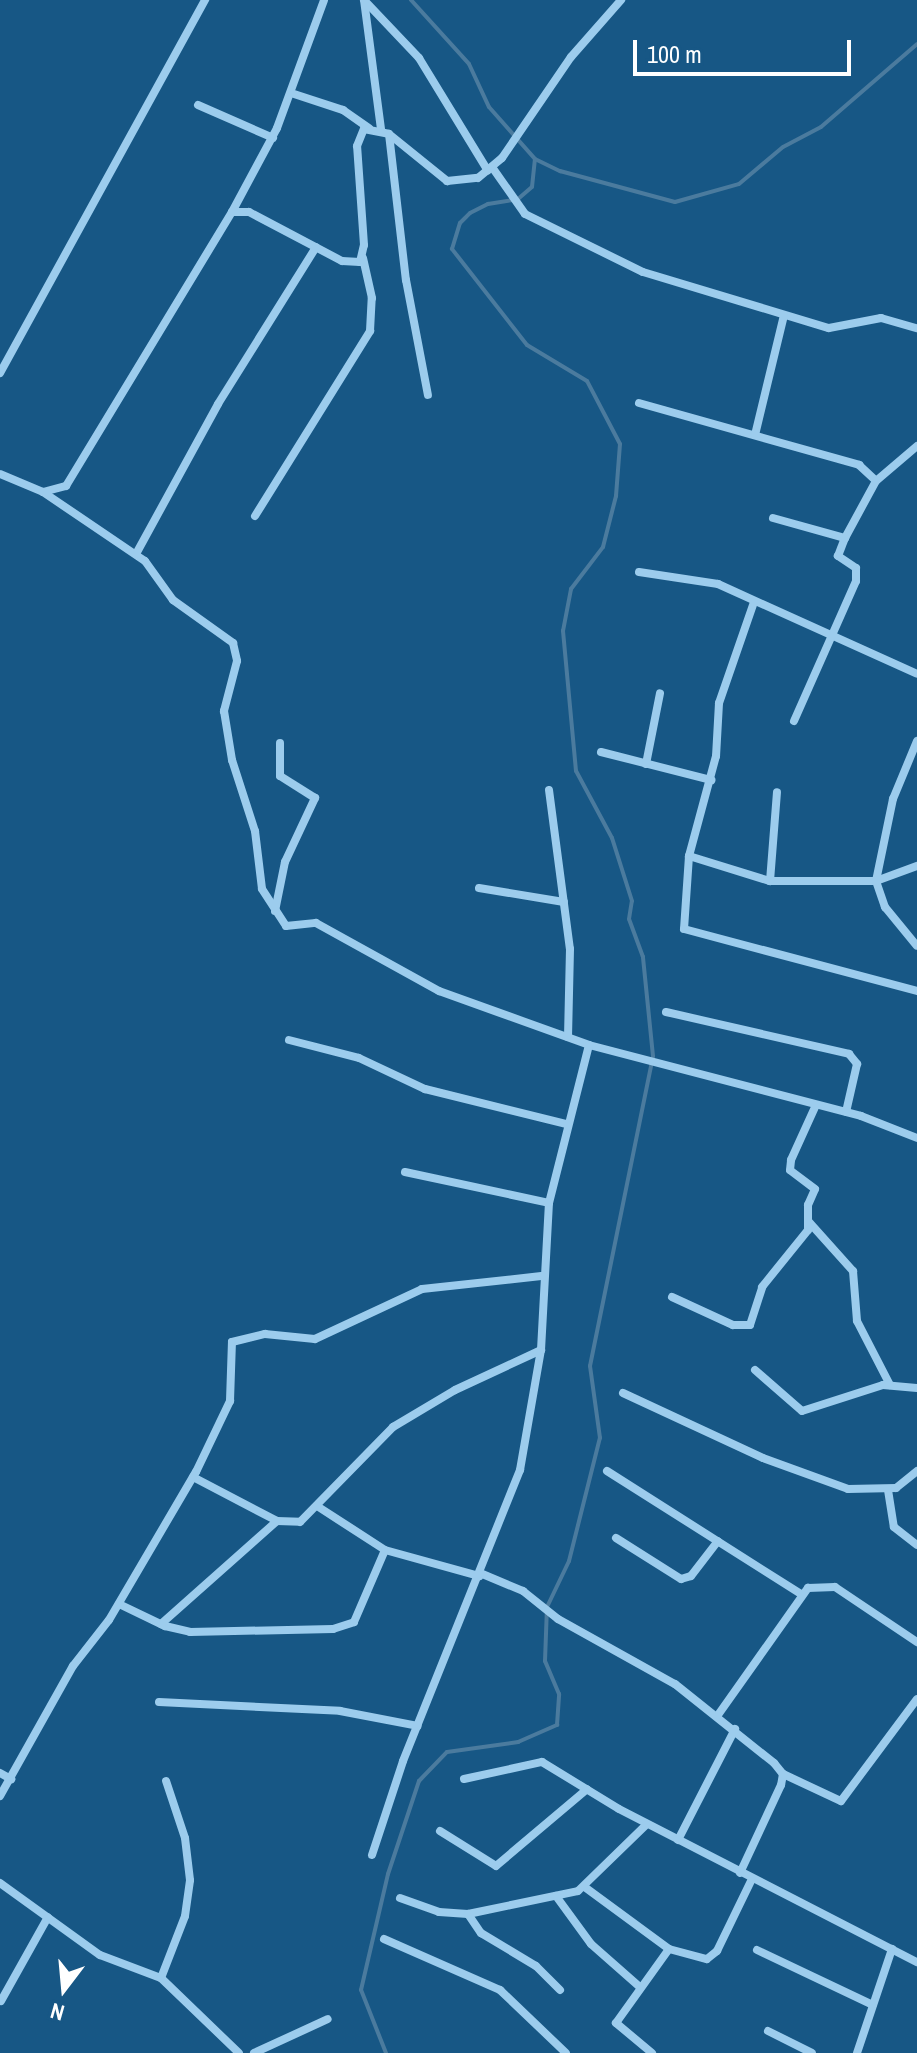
<!DOCTYPE html>
<style>
body{margin:0}
#map{position:relative;width:917px;height:2053px;overflow:hidden;background:#175785;font-family:"Archivo Narrow",sans-serif}
div>[style]{position:absolute}
[style*='--x']{left:calc(var(--x)*1px);top:calc(var(--y)*1px);width:calc(var(--w)*1px);rotate:calc(var(--a)*1deg)}
.stream>*{height:4px;margin:-2px;padding:0 2px;transform-origin:2px;border-radius:2px;background:#4b7b9e}
.minor>*{height:8px;margin:-4px;padding:0 4px;transform-origin:4px;border-radius:4px;background:#9ccced}
span{translate:-50% -50%;white-space:nowrap;text-align:center;line-height:1.15;-webkit-text-stroke:6px #175785;paint-order:stroke}
.north{position:absolute;left:24px;top:1949px;width:80px;height:80px;-webkit-text-stroke:6px #175785;paint-order:stroke;rotate:196deg;font-size:22px;font-weight:700;line-height:32px;text-align:center;color:#fff}
.north::after{content:'';display:block;margin:auto;width:28px;height:36px;background:#fff;clip-path:polygon(50% 0,100% 100%,50% 72%,0 100%)}
.scale{position:absolute;left:633px;top:40px;width:218px;height:36px;box-sizing:border-box;border:4px solid #fff;border-top:0;padding-left:10px;font-size:24px;line-height:28px;white-space:nowrap;color:#fff;-webkit-text-stroke:6px #175785;paint-order:stroke}
</style>
<div id="map">
<div class="stream">
<i style="--x:411;--y:0;--w:86;--a:47.8"></i>
<i style="--x:469;--y:64;--w:47;--a:65.1"></i>
<i style="--x:489;--y:107;--w:69;--a:48.5"></i>
<i style="--x:535;--y:159;--w:28;--a:26"></i>
<i style="--x:560;--y:171;--w:119;--a:15.1"></i>
<i style="--x:675;--y:202;--w:66;--a:-15.7"></i>
<i style="--x:739;--y:184;--w:57;--a:-40.1"></i>
<i style="--x:783;--y:147;--w:43;--a:-27.8"></i>
<i style="--x:821;--y:127;--w:127;--a:-40.8"></i>
<i style="--x:386;--y:2053;--w:68;--a:-111.6"></i>
<i style="--x:361;--y:1990;--w:119;--a:-76.9"></i>
<i style="--x:388;--y:1874;--w:98;--a:-71.6"></i>
<i style="--x:419;--y:1781;--w:40;--a:-46"></i>
<i style="--x:447;--y:1752;--w:72;--a:-8"></i>
<i style="--x:518;--y:1742;--w:43;--a:-23.6"></i>
<i style="--x:557;--y:1725;--w:31;--a:-86"></i>
<i style="--x:559;--y:1694;--w:36;--a:-113"></i>
<i style="--x:545;--y:1661;--w:54;--a:-87.9"></i>
<i style="--x:547;--y:1607;--w:51;--a:-64.4"></i>
<i style="--x:569;--y:1561;--w:127;--a:-75.9"></i>
<i style="--x:600;--y:1438;--w:73;--a:-97.9"></i>
<i style="--x:590;--y:1366;--w:316;--a:-78.5"></i>
<i style="--x:653;--y:1056;--w:100;--a:-95.8"></i>
<i style="--x:643;--y:957;--w:40;--a:-110.2"></i>
<i style="--x:629;--y:919;--w:18;--a:-81"></i>
<i style="--x:632;--y:901;--w:66;--a:-107.6"></i>
<i style="--x:612;--y:838;--w:76;--a:-118.2"></i>
<i style="--x:576;--y:771;--w:141;--a:-95.3"></i>
<i style="--x:563;--y:631;--w:43;--a:-79.2"></i>
<i style="--x:571;--y:589;--w:53;--a:-52.7"></i>
<i style="--x:603;--y:547;--w:53;--a:-75.7"></i>
<i style="--x:616;--y:496;--w:52;--a:-85.6"></i>
<i style="--x:620;--y:444;--w:71;--a:-117.6"></i>
<i style="--x:587;--y:381;--w:70;--a:-149"></i>
<i style="--x:527;--y:345;--w:122;--a:-128"></i>
<i style="--x:452;--y:249;--w:27;--a:-73"></i>
<i style="--x:460;--y:223;--w:14;--a:-45"></i>
<i style="--x:470;--y:213;--w:20;--a:-27"></i>
<i style="--x:488;--y:204;--w:30;--a:-9"></i>
<i style="--x:518;--y:199;--w:18;--a:-41"></i>
<i style="--x:532;--y:187;--w:28;--a:-84"></i>
</div>
<div class="minor">
<i style="--x:364;--y:0;--w:80;--a:46.5"></i>
<i style="--x:419;--y:58;--w:132;--a:58.6"></i>
<i style="--x:364;--y:0;--w:131;--a:82.5"></i>
<i style="--x:291;--y:93;--w:55;--a:18.1"></i>
<i style="--x:343;--y:110;--w:32;--a:35"></i>
<i style="--x:198;--y:105;--w:82;--a:23.7"></i>
<i style="--x:389;--y:134;--w:147;--a:83.4"></i>
<i style="--x:406;--y:280;--w:117;--a:79.2"></i>
<i style="--x:492;--y:167;--w:57;--a:54.9"></i>
<i style="--x:525;--y:214;--w:131;--a:26.2"></i>
<i style="--x:643;--y:272;--w:194;--a:16.8"></i>
<i style="--x:829;--y:328;--w:53;--a:-10.9"></i>
<i style="--x:881;--y:318;--w:37;--a:16"></i>
<i style="--x:232;--y:212;--w:95;--a:-61.8"></i>
<i style="--x:277;--y:128;--w:136;--a:-69.8"></i>
<i style="--x:0;--y:373;--w:426;--a:-61.2"></i>
<i style="--x:639;--y:403;--w:229;--a:15.7"></i>
<i style="--x:859;--y:465;--w:23;--a:43"></i>
<i style="--x:755;--y:435;--w:123;--a:-76.4"></i>
<i style="--x:0;--y:474;--w:47;--a:22.7"></i>
<i style="--x:43;--y:492;--w:24;--a:-15"></i>
<i style="--x:66;--y:486;--w:320;--a:-58.8"></i>
<i style="--x:232;--y:212;--w:17;--a:0"></i>
<i style="--x:249;--y:212;--w:105;--a:27.8"></i>
<i style="--x:342;--y:261;--w:18;--a:3"></i>
<i style="--x:360;--y:262;--w:17;--a:-77"></i>
<i style="--x:364;--y:245;--w:99;--a:-94"></i>
<i style="--x:357;--y:146;--w:18;--a:-68"></i>
<i style="--x:364;--y:129;--w:25;--a:11"></i>
<i style="--x:389;--y:134;--w:75;--a:39"></i>
<i style="--x:447;--y:181;--w:31;--a:-6"></i>
<i style="--x:478;--y:178;--w:31;--a:-40"></i>
<i style="--x:502;--y:158;--w:122;--a:-55.7"></i>
<i style="--x:571;--y:57;--w:76;--a:-48.7"></i>
<i style="--x:43;--y:492;--w:123;--a:34.1"></i>
<i style="--x:145;--y:561;--w:48;--a:54.3"></i>
<i style="--x:173;--y:600;--w:74;--a:35.6"></i>
<i style="--x:233;--y:643;--w:18;--a:77"></i>
<i style="--x:237;--y:661;--w:52;--a:104.6"></i>
<i style="--x:224;--y:711;--w:50;--a:80.7"></i>
<i style="--x:232;--y:760;--w:75;--a:72.1"></i>
<i style="--x:255;--y:831;--w:58;--a:83.1"></i>
<i style="--x:262;--y:889;--w:44;--a:57"></i>
<i style="--x:286;--y:926;--w:30;--a:-6"></i>
<i style="--x:316;--y:923;--w:141;--a:28.9"></i>
<i style="--x:439;--y:991;--w:159;--a:19.8"></i>
<i style="--x:589;--y:1045;--w:281;--a:14.6"></i>
<i style="--x:861;--y:1116;--w:60;--a:21.4"></i>
<i style="--x:255;--y:516;--w:218;--a:-58.1"></i>
<i style="--x:370;--y:331;--w:33;--a:-87"></i>
<i style="--x:372;--y:298;--w:41;--a:-102.7"></i>
<i style="--x:773;--y:518;--w:75;--a:15.5"></i>
<i style="--x:136;--y:554;--w:171;--a:-61.3"></i>
<i style="--x:218;--y:404;--w:185;--a:-58"></i>
<i style="--x:639;--y:572;--w:80;--a:8.6"></i>
<i style="--x:718;--y:584;--w:218;--a:24.3"></i>
<i style="--x:754;--y:602;--w:107;--a:109.1"></i>
<i style="--x:719;--y:703;--w:53;--a:93.2"></i>
<i style="--x:716;--y:756;--w:104;--a:105.1"></i>
<i style="--x:689;--y:856;--w:85;--a:17.2"></i>
<i style="--x:770;--y:881;--w:106;--a:0"></i>
<i style="--x:876;--y:881;--w:28;--a:71"></i>
<i style="--x:885;--y:907;--w:50;--a:50.6"></i>
<i style="--x:794;--y:721;--w:153;--a:-66.1"></i>
<i style="--x:856;--y:581;--w:13;--a:-90"></i>
<i style="--x:856;--y:568;--w:22;--a:-146"></i>
<i style="--x:838;--y:556;--w:19;--a:-69"></i>
<i style="--x:845;--y:538;--w:65;--a:-61.5"></i>
<i style="--x:876;--y:481;--w:54;--a:-40.5"></i>
<i style="--x:601;--y:752;--w:114;--a:14.3"></i>
<i style="--x:646;--y:764;--w:72;--a:-78.8"></i>
<i style="--x:549;--y:790;--w:160;--a:82.5"></i>
<i style="--x:570;--y:949;--w:88;--a:91.3"></i>
<i style="--x:689;--y:856;--w:73;--a:93.9"></i>
<i style="--x:684;--y:929;--w:241;--a:14.9"></i>
<i style="--x:770;--y:881;--w:89;--a:-85.5"></i>
<i style="--x:876;--y:881;--w:84;--a:-78.3"></i>
<i style="--x:893;--y:799;--w:63;--a:-67.5"></i>
<i style="--x:876;--y:881;--w:44;--a:-20.1"></i>
<i style="--x:479;--y:888;--w:86;--a:9.4"></i>
<i style="--x:275;--y:911;--w:50;--a:-78.5"></i>
<i style="--x:285;--y:862;--w:71;--a:-64.9"></i>
<i style="--x:315;--y:798;--w:41;--a:-147.8"></i>
<i style="--x:280;--y:776;--w:33;--a:-90"></i>
<i style="--x:666;--y:1012;--w:188;--a:12.9"></i>
<i style="--x:849;--y:1054;--w:13;--a:51"></i>
<i style="--x:857;--y:1064;--w:49;--a:102.9"></i>
<i style="--x:289;--y:1040;--w:72;--a:14.4"></i>
<i style="--x:359;--y:1058;--w:73;--a:25.2"></i>
<i style="--x:425;--y:1089;--w:145;--a:13.9"></i>
<i style="--x:405;--y:1172;--w:147;--a:12.1"></i>
<i style="--x:809;--y:1222;--w:66;--a:48.1"></i>
<i style="--x:853;--y:1271;--w:50;--a:85.4"></i>
<i style="--x:857;--y:1321;--w:72;--a:62.7"></i>
<i style="--x:672;--y:1297;--w:67;--a:24.7"></i>
<i style="--x:733;--y:1325;--w:17;--a:0"></i>
<i style="--x:750;--y:1325;--w:40;--a:-72"></i>
<i style="--x:762;--y:1287;--w:73;--a:-51.1"></i>
<i style="--x:808;--y:1230;--w:25;--a:-90"></i>
<i style="--x:808;--y:1205;--w:17;--a:-66"></i>
<i style="--x:815;--y:1189;--w:31;--a:-143"></i>
<i style="--x:790;--y:1170;--w:10;--a:-84"></i>
<i style="--x:791;--y:1160;--w:60;--a:-65.6"></i>
<i style="--x:755;--y:1370;--w:62;--a:41.1"></i>
<i style="--x:802;--y:1411;--w:85;--a:-17.8"></i>
<i style="--x:883;--y:1385;--w:34;--a:5"></i>
<i style="--x:623;--y:1393;--w:154;--a:24.9"></i>
<i style="--x:763;--y:1458;--w:90;--a:20"></i>
<i style="--x:848;--y:1489;--w:48;--a:-1.2"></i>
<i style="--x:896;--y:1488;--w:27;--a:-39"></i>
<i style="--x:607;--y:1471;--w:230;--a:32.4"></i>
<i style="--x:193;--y:1477;--w:95;--a:27.6"></i>
<i style="--x:277;--y:1521;--w:23;--a:2"></i>
<i style="--x:300;--y:1522;--w:133;--a:-45.6"></i>
<i style="--x:393;--y:1427;--w:72;--a:-30.8"></i>
<i style="--x:455;--y:1390;--w:95;--a:-24.9"></i>
<i style="--x:888;--y:1490;--w:37;--a:81"></i>
<i style="--x:894;--y:1527;--w:29;--a:38"></i>
<i style="--x:317;--y:1506;--w:81;--a:32.9"></i>
<i style="--x:616;--y:1538;--w:77;--a:32.2"></i>
<i style="--x:681;--y:1579;--w:10;--a:-17"></i>
<i style="--x:691;--y:1576;--w:44;--a:-52.4"></i>
<i style="--x:480;--y:1573;--w:47;--a:22.7"></i>
<i style="--x:523;--y:1591;--w:45;--a:38.7"></i>
<i style="--x:558;--y:1619;--w:134;--a:29.1"></i>
<i style="--x:675;--y:1684;--w:127;--a:38.6"></i>
<i style="--x:774;--y:1763;--w:14;--a:51"></i>
<i style="--x:783;--y:1774;--w:11;--a:100"></i>
<i style="--x:781;--y:1785;--w:97;--a:115"></i>
<i style="--x:119;--y:1604;--w:51;--a:25.6"></i>
<i style="--x:165;--y:1626;--w:26;--a:13"></i>
<i style="--x:190;--y:1632;--w:143;--a:-1.2"></i>
<i style="--x:333;--y:1629;--w:22;--a:-18"></i>
<i style="--x:354;--y:1622;--w:78;--a:-66.7"></i>
<i style="--x:385;--y:1550;--w:98;--a:15.5"></i>
<i style="--x:161;--y:1624;--w:155;--a:-41.6"></i>
<i style="--x:159;--y:1702;--w:181;--a:2.8"></i>
<i style="--x:340;--y:1711;--w:79;--a:10.9"></i>
<i style="--x:718;--y:1715;--w:156;--a:-54.7"></i>
<i style="--x:808;--y:1588;--w:27;--a:-2"></i>
<i style="--x:835;--y:1587;--w:99;--a:33.9"></i>
<i style="--x:0;--y:1773;--w:13;--a:29"></i>
<i style="--x:783;--y:1774;--w:64;--a:25"></i>
<i style="--x:841;--y:1801;--w:127;--a:-53.3"></i>
<i style="--x:464;--y:1779;--w:80;--a:-12.3"></i>
<i style="--x:542;--y:1762;--w:90;--a:31.4"></i>
<i style="--x:619;--y:1809;--w:335;--a:27.2"></i>
<i style="--x:0;--y:1796;--w:149;--a:-60.7"></i>
<i style="--x:73;--y:1666;--w:58;--a:-52"></i>
<i style="--x:109;--y:1620;--w:172;--a:-59.6"></i>
<i style="--x:196;--y:1472;--w:79;--a:-64.4"></i>
<i style="--x:230;--y:1401;--w:59;--a:-88.1"></i>
<i style="--x:232;--y:1342;--w:34;--a:-14"></i>
<i style="--x:265;--y:1334;--w:50;--a:5.7"></i>
<i style="--x:315;--y:1339;--w:118;--a:-25"></i>
<i style="--x:422;--y:1289;--w:120;--a:-6.2"></i>
<i style="--x:440;--y:1831;--w:66;--a:32"></i>
<i style="--x:496;--y:1866;--w:119;--a:-40.2"></i>
<i style="--x:678;--y:1840;--w:125;--a:-62.8"></i>
<i style="--x:372;--y:1855;--w:99;--a:-71.7"></i>
<i style="--x:403;--y:1761;--w:314;--a:-68.1"></i>
<i style="--x:520;--y:1470;--w:122;--a:-80.1"></i>
<i style="--x:541;--y:1350;--w:147;--a:-86.9"></i>
<i style="--x:549;--y:1203;--w:163;--a:-75.8"></i>
<i style="--x:0;--y:1883;--w:123;--a:35.8"></i>
<i style="--x:100;--y:1955;--w:65;--a:20.7"></i>
<i style="--x:161;--y:1978;--w:108;--a:43.9"></i>
<i style="--x:586;--y:1888;--w:103;--a:36.3"></i>
<i style="--x:669;--y:1949;--w:39;--a:15"></i>
<i style="--x:707;--y:1959;--w:13;--a:-39"></i>
<i style="--x:717;--y:1951;--w:80;--a:-64.1"></i>
<i style="--x:556;--y:1896;--w:59;--a:53.9"></i>
<i style="--x:591;--y:1944;--w:65;--a:41.3"></i>
<i style="--x:400;--y:1898;--w:41;--a:19.7"></i>
<i style="--x:439;--y:1912;--w:29;--a:4"></i>
<i style="--x:468;--y:1914;--w:112;--a:-11.8"></i>
<i style="--x:578;--y:1891;--w:96;--a:-44.2"></i>
<i style="--x:468;--y:1914;--w:23;--a:56"></i>
<i style="--x:481;--y:1933;--w:64;--a:31"></i>
<i style="--x:536;--y:1966;--w:34;--a:45"></i>
<i style="--x:384;--y:1939;--w:127;--a:23.7"></i>
<i style="--x:500;--y:1990;--w:91;--a:43.7"></i>
<i style="--x:757;--y:1950;--w:128;--a:25.4"></i>
<i style="--x:161;--y:1978;--w:66;--a:-68.8"></i>
<i style="--x:185;--y:1916;--w:36;--a:-82"></i>
<i style="--x:190;--y:1880;--w:42;--a:-96.8"></i>
<i style="--x:185;--y:1838;--w:60;--a:-108.4"></i>
<i style="--x:1;--y:2001;--w:96;--a:-60.8"></i>
<i style="--x:768;--y:2031;--w:49;--a:26.6"></i>
<i style="--x:254;--y:2053;--w:81;--a:-24.7"></i>
<i style="--x:652;--y:2053;--w:47;--a:-140.2"></i>
<i style="--x:616;--y:2023;--w:91;--a:-54.4"></i>
<i style="--x:857;--y:2053;--w:110;--a:-71.4"></i>
</div>
<div class="north">N</div>
<div class="scale">100 m</div>
</div>
